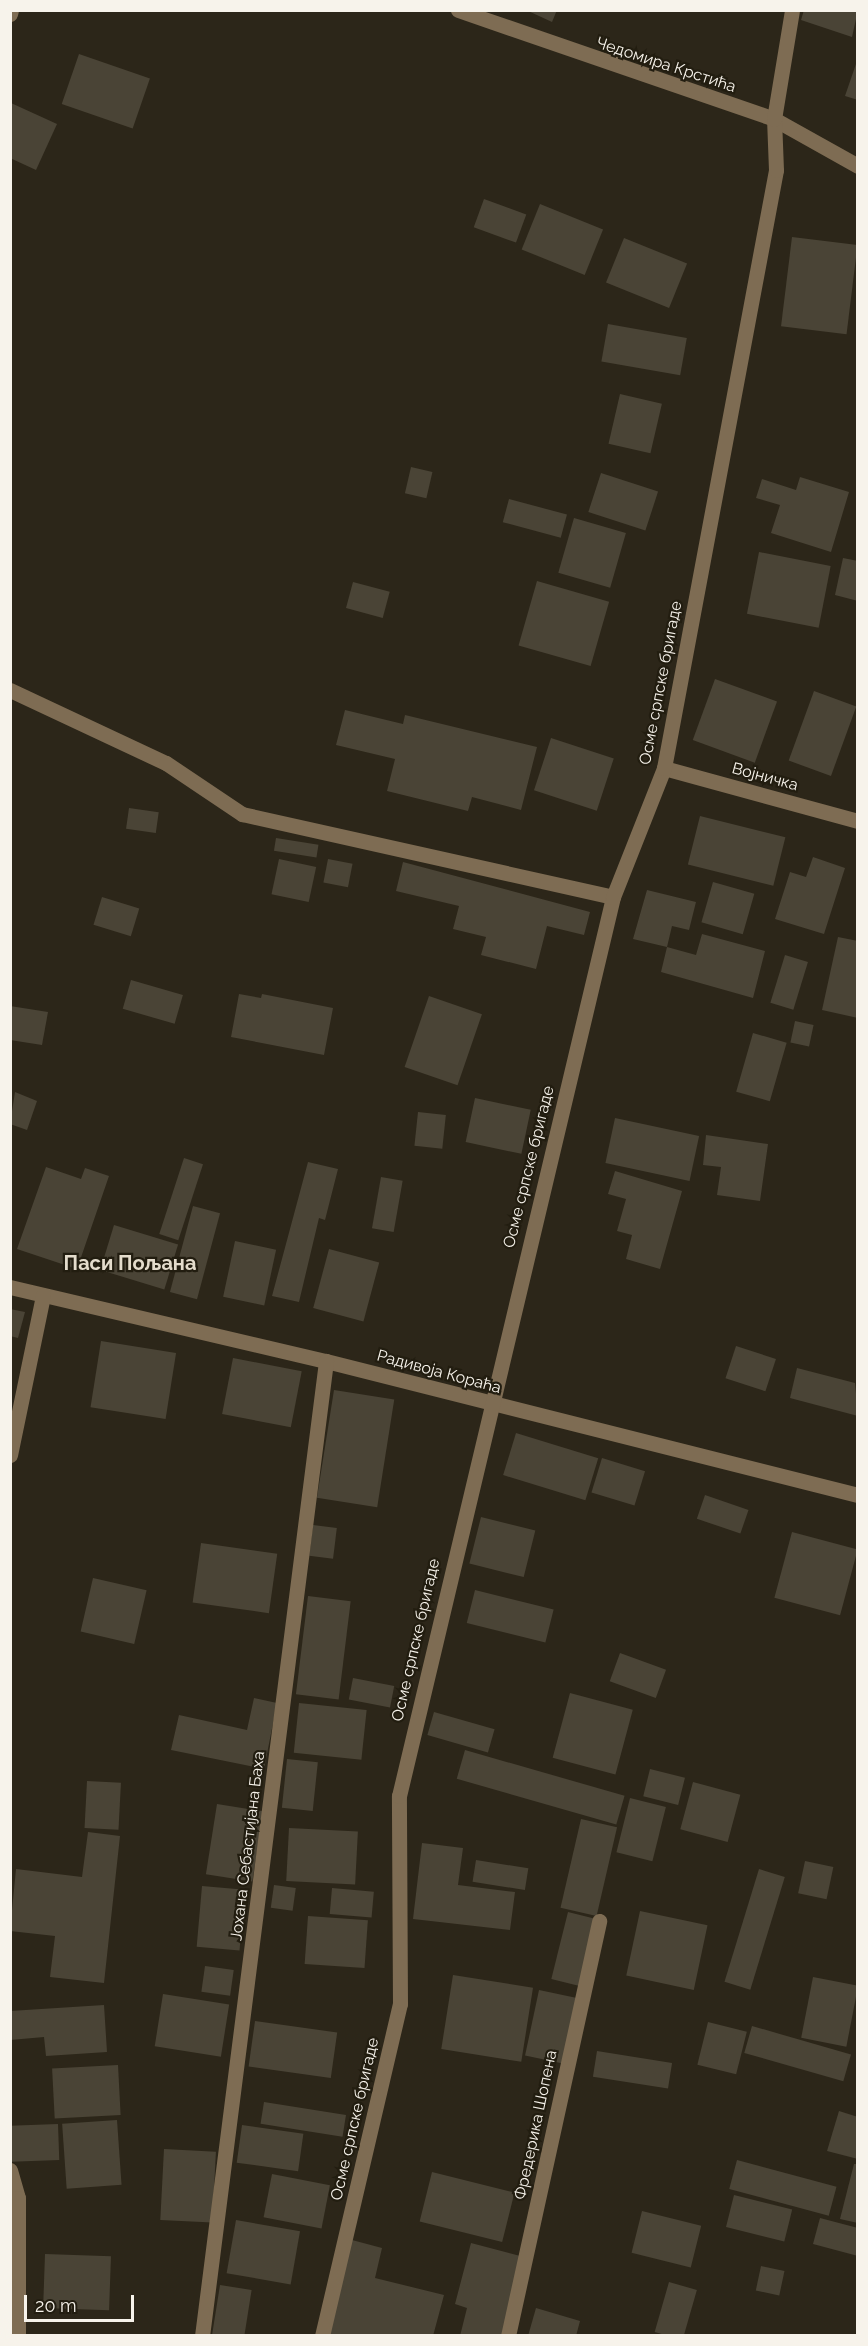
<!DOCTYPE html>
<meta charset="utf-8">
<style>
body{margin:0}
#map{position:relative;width:868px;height:2346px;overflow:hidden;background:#2c2619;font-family:Raleway,sans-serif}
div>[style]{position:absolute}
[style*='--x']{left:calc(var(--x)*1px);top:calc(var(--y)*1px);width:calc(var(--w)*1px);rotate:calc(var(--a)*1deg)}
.building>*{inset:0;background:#4a4436;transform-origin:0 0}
.lane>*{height:15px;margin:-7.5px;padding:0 7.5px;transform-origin:7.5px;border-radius:7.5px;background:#7e6c53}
.street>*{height:15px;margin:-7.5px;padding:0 7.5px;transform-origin:7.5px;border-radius:7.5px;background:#7e6c53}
span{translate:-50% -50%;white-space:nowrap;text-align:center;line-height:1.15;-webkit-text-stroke:4.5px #221d10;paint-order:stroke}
.street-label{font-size:16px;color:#f7f3eb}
.quarter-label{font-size:20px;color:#e4dccc;font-weight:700}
.frame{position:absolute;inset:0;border:12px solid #f7f3eb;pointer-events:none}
.scale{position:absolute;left:24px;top:2295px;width:110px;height:27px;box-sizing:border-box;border:3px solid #f7f3eb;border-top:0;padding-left:8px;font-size:18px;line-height:21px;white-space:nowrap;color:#f7f3eb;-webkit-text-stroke:4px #221d10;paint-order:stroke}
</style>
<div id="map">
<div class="building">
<i style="clip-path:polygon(526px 10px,557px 10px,552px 22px)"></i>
<i style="clip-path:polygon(804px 10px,858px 10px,852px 37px,801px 20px)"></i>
<i style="left:79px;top:54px;width:75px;height:53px;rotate:19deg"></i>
<i style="clip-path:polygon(857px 61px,858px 61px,858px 100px,845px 96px)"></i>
<i style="clip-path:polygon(11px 103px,57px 124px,36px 170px,10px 158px)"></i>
<i style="left:484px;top:199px;width:45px;height:30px;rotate:20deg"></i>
<i style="left:540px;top:204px;width:68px;height:49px;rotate:22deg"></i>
<i style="left:792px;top:237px;width:66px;height:90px;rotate:7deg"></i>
<i style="left:624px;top:238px;width:68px;height:48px;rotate:22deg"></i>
<i style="left:608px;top:324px;width:80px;height:38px;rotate:10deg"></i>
<i style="left:620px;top:394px;width:43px;height:51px;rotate:13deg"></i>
<i style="left:411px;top:467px;width:22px;height:27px;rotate:13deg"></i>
<i style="left:601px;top:473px;width:60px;height:41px;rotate:18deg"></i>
<i style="clip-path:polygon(800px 477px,849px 492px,831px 552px,771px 533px,780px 505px,756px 498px,762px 479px,796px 490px)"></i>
<i style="left:509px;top:499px;width:60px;height:24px;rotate:15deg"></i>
<i style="left:574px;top:518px;width:54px;height:57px;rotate:16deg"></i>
<i style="left:759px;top:552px;width:73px;height:63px;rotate:11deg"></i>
<i style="clip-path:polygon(843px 558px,858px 561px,858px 601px,835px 595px)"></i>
<i style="left:537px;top:581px;width:75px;height:67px;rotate:16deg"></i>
<i style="left:353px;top:582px;width:38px;height:27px;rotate:15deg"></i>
<i style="left:715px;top:679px;width:66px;height:65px;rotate:20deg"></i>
<i style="left:814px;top:691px;width:45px;height:74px;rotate:20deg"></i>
<i style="clip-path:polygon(345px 710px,403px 724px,405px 715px,537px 747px,521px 810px,472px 797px,468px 811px,387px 791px,395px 759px,336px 745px)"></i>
<i style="left:551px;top:738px;width:66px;height:55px;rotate:18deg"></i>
<i style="left:129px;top:808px;width:30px;height:21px;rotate:8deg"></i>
<i style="left:700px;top:816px;width:88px;height:50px;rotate:14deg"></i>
<i style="left:276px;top:838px;width:43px;height:13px;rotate:9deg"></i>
<i style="clip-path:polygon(813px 857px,845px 868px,824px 934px,775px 919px,790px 872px,806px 877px)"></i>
<i style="left:279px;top:859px;width:38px;height:36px;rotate:12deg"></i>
<i style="left:328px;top:859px;width:25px;height:24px;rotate:11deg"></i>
<i style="clip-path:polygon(403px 862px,590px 912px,584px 935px,547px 926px,536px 969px,481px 955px,486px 937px,453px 929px,459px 906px,396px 891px)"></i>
<i style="left:713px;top:882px;width:43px;height:42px;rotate:16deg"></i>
<i style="clip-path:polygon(647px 890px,696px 902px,689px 930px,672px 926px,667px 947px,633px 939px)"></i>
<i style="left:102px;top:897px;width:39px;height:29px;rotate:17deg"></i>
<i style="clip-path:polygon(702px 934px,765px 951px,753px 998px,661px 972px,667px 947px,696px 955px)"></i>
<i style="clip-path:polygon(838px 937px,858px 941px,858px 1018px,822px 1010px)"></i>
<i style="left:785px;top:955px;width:24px;height:50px;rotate:17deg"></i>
<i style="left:131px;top:980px;width:54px;height:30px;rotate:16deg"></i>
<i style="clip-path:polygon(239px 994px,261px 998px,262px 994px,333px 1008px,324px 1055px,231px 1037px)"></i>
<i style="left:429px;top:996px;width:56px;height:75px;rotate:19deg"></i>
<i style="clip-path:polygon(10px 1006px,48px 1012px,42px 1045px,10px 1040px)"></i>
<i style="left:795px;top:1021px;width:19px;height:22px;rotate:12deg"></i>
<i style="left:753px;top:1033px;width:35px;height:61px;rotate:16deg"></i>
<i style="clip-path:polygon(15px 1092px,37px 1101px,27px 1130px,10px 1124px)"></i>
<i style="left:475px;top:1098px;width:57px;height:45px;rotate:12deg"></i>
<i style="left:418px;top:1112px;width:28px;height:34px;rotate:6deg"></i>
<i style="left:615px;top:1118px;width:86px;height:46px;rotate:12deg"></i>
<i style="clip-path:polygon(706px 1135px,768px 1144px,760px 1201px,717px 1195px,721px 1167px,703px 1165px)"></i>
<i style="left:184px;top:1158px;width:20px;height:80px;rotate:18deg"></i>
<i style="clip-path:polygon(308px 1162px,338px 1169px,325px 1220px,319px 1218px,299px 1302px,272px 1296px)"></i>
<i style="clip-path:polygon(46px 1167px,81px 1179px,85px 1168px,109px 1176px,77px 1269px,17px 1249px)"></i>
<i style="clip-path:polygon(615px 1171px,682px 1191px,660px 1269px,626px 1259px,632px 1235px,617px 1231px,626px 1199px,608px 1194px)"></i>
<i style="left:381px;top:1177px;width:22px;height:52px;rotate:10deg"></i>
<i style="left:193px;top:1206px;width:28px;height:89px;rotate:15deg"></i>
<i style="left:114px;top:1225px;width:67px;height:47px;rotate:17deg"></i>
<i style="left:235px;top:1241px;width:42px;height:57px;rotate:12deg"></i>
<i style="left:329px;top:1249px;width:52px;height:61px;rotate:15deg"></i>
<i style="clip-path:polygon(10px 1309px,25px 1312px,18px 1338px,10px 1336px)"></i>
<i style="left:101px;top:1341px;width:76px;height:67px;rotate:9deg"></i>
<i style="left:736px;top:1346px;width:42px;height:34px;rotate:18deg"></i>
<i style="left:233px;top:1358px;width:70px;height:57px;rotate:11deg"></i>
<i style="clip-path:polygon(797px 1368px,855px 1383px,858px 1416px,790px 1398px)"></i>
<i style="left:334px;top:1390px;width:61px;height:109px;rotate:9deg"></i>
<i style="left:516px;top:1433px;width:86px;height:44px;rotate:17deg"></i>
<i style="left:602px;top:1458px;width:45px;height:36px;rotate:17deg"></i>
<i style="left:705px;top:1495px;width:46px;height:25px;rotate:19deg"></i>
<i style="left:481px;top:1517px;width:56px;height:48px;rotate:14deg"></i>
<i style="left:313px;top:1525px;width:24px;height:31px;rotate:7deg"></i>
<i style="left:792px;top:1532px;width:68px;height:68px;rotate:15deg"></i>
<i style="left:201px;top:1543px;width:77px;height:60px;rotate:8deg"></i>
<i style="left:93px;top:1578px;width:55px;height:55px;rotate:13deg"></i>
<i style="left:475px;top:1590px;width:81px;height:34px;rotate:14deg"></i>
<i style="left:308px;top:1596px;width:43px;height:99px;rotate:7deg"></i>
<i style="left:620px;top:1653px;width:49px;height:30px;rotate:20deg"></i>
<i style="left:353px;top:1678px;width:42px;height:22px;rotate:11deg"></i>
<i style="left:570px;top:1693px;width:65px;height:67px;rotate:15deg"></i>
<i style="clip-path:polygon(254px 1698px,277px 1703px,264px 1769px,171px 1750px,179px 1715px,247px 1730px)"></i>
<i style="left:299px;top:1703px;width:68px;height:50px;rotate:6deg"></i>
<i style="left:434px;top:1712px;width:63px;height:24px;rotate:16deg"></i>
<i style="left:465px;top:1750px;width:166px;height:30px;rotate:16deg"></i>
<i style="left:287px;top:1759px;width:31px;height:49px;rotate:6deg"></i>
<i style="left:650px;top:1769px;width:36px;height:28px;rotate:14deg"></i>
<i style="left:87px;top:1781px;width:34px;height:47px;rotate:3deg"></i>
<i style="left:693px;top:1782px;width:49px;height:49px;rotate:15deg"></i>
<i style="left:630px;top:1798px;width:37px;height:56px;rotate:14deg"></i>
<i style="left:217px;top:1804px;width:47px;height:71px;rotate:9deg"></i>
<i style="left:581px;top:1819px;width:37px;height:91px;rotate:13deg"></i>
<i style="left:289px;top:1828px;width:69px;height:53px;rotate:3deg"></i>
<i style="clip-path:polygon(88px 1832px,120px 1836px,104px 1983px,50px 1977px,55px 1936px,10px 1931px,16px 1869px,82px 1877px)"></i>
<i style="clip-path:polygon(422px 1843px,463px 1848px,458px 1885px,515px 1892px,510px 1930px,413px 1919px)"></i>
<i style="left:476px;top:1860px;width:53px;height:22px;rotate:9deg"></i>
<i style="left:805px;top:1861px;width:29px;height:33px;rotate:12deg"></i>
<i style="left:759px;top:1869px;width:27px;height:118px;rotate:17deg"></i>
<i style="left:274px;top:1885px;width:22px;height:23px;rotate:8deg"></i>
<i style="left:202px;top:1886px;width:43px;height:61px;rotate:5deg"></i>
<i style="left:332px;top:1888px;width:42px;height:26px;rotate:5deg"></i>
<i style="left:640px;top:1911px;width:69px;height:66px;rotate:12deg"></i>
<i style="left:568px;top:1912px;width:29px;height:69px;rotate:14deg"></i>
<i style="left:308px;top:1916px;width:60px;height:48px;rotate:4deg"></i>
<i style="left:205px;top:1966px;width:29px;height:26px;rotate:8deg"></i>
<i style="left:453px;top:1975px;width:81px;height:75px;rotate:9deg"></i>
<i style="left:813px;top:1977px;width:46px;height:62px;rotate:11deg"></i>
<i style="left:539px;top:1990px;width:40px;height:67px;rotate:12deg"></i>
<i style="left:163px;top:1994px;width:67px;height:53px;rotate:9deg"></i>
<i style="clip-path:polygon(104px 2005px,107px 2052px,46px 2056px,44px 2037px,10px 2040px,10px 2011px)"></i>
<i style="left:255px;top:2021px;width:83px;height:46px;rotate:8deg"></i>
<i style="left:708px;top:2022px;width:40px;height:44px;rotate:14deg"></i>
<i style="left:752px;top:2026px;width:103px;height:28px;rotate:16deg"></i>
<i style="left:597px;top:2051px;width:76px;height:26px;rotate:9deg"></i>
<i style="left:118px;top:2065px;width:50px;height:66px;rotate:87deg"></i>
<i style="left:264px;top:2102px;width:83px;height:22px;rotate:9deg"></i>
<i style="clip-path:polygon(839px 2111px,858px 2117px,858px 2159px,827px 2151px)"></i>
<i style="left:117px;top:2120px;width:65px;height:55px;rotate:86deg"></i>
<i style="left:58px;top:2124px;width:36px;height:48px;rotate:88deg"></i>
<i style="left:242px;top:2125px;width:62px;height:38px;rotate:8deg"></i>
<i style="left:164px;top:2149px;width:52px;height:71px;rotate:3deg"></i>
<i style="left:737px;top:2160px;width:103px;height:30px;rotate:15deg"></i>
<i style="clip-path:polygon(854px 2164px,858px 2164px,858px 2223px,840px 2219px)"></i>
<i style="left:432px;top:2172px;width:85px;height:51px;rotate:14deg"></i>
<i style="left:272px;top:2174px;width:59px;height:44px;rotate:11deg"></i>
<i style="left:734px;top:2195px;width:60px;height:33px;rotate:14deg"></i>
<i style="left:642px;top:2211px;width:61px;height:43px;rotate:14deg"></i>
<i style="clip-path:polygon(820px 2218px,858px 2228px,858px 2256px,813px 2244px)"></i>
<i style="left:236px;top:2220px;width:65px;height:54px;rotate:10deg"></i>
<i style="clip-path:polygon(352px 2240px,382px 2248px,375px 2278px,444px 2295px,433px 2336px,329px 2336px)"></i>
<i style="clip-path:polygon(471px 2243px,524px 2257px,503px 2336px,460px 2336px,467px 2308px,455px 2304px)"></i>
<i style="left:45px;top:2254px;width:66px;height:54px;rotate:2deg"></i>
<i style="left:761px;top:2266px;width:24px;height:25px;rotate:12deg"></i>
<i style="left:669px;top:2282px;width:29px;height:52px;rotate:16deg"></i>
<i style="left:220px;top:2285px;width:32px;height:52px;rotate:9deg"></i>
<i style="clip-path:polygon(536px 2308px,580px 2321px,576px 2336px,528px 2336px)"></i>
</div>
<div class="lane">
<i style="--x:10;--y:690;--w:172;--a:25.1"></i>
<i style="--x:166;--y:763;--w:92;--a:33.9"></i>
<i style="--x:242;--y:814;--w:380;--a:12.6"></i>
</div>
<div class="street">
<i style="--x:458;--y:10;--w:334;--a:19"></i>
<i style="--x:774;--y:119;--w:96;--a:29.2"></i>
<i style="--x:10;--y:14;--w:4;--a:-76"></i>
<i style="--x:664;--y:768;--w:201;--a:15.3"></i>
<i style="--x:10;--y:1287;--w:325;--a:13.2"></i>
<i style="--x:326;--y:1361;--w:549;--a:14.14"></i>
<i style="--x:10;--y:1455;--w:163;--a:-78.3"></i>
<i style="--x:10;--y:2170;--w:29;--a:74"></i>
<i style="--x:18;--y:2198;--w:138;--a:90"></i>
<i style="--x:202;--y:2336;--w:983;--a:-82.75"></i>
<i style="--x:322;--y:2336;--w:341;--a:-76.8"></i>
<i style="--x:400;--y:2004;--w:208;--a:-90.3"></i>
<i style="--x:399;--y:1796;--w:924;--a:-76.61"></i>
<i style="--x:613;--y:897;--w:139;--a:-68.4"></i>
<i style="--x:664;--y:768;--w:608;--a:-79.39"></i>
<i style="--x:776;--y:170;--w:51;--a:-92.2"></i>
<i style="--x:774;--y:119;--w:110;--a:-80.6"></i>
<i style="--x:508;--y:2336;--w:425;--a:-77.6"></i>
</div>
<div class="street-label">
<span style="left:666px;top:65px;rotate:18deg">Чедомира Крстића</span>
<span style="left:661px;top:683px;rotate:-79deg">Осме српске бригаде</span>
<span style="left:765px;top:777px;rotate:15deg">Војничка</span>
<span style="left:529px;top:1167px;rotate:-76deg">Осме српске бригаде</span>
<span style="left:439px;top:1372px;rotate:15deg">Радивоја Кораћа</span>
<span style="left:416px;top:1640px;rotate:-77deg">Осме српске бригаде</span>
<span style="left:248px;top:1846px;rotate:-83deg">Јохана Себастијана Баха</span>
<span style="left:355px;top:2119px;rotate:-77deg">Осме српске бригаде</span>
<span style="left:536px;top:2125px;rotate:-78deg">Фредерика Шопена</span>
</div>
<div class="quarter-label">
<span style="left:130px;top:1263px">Паси Пољана</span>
</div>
<div class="frame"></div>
<div class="scale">20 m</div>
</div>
